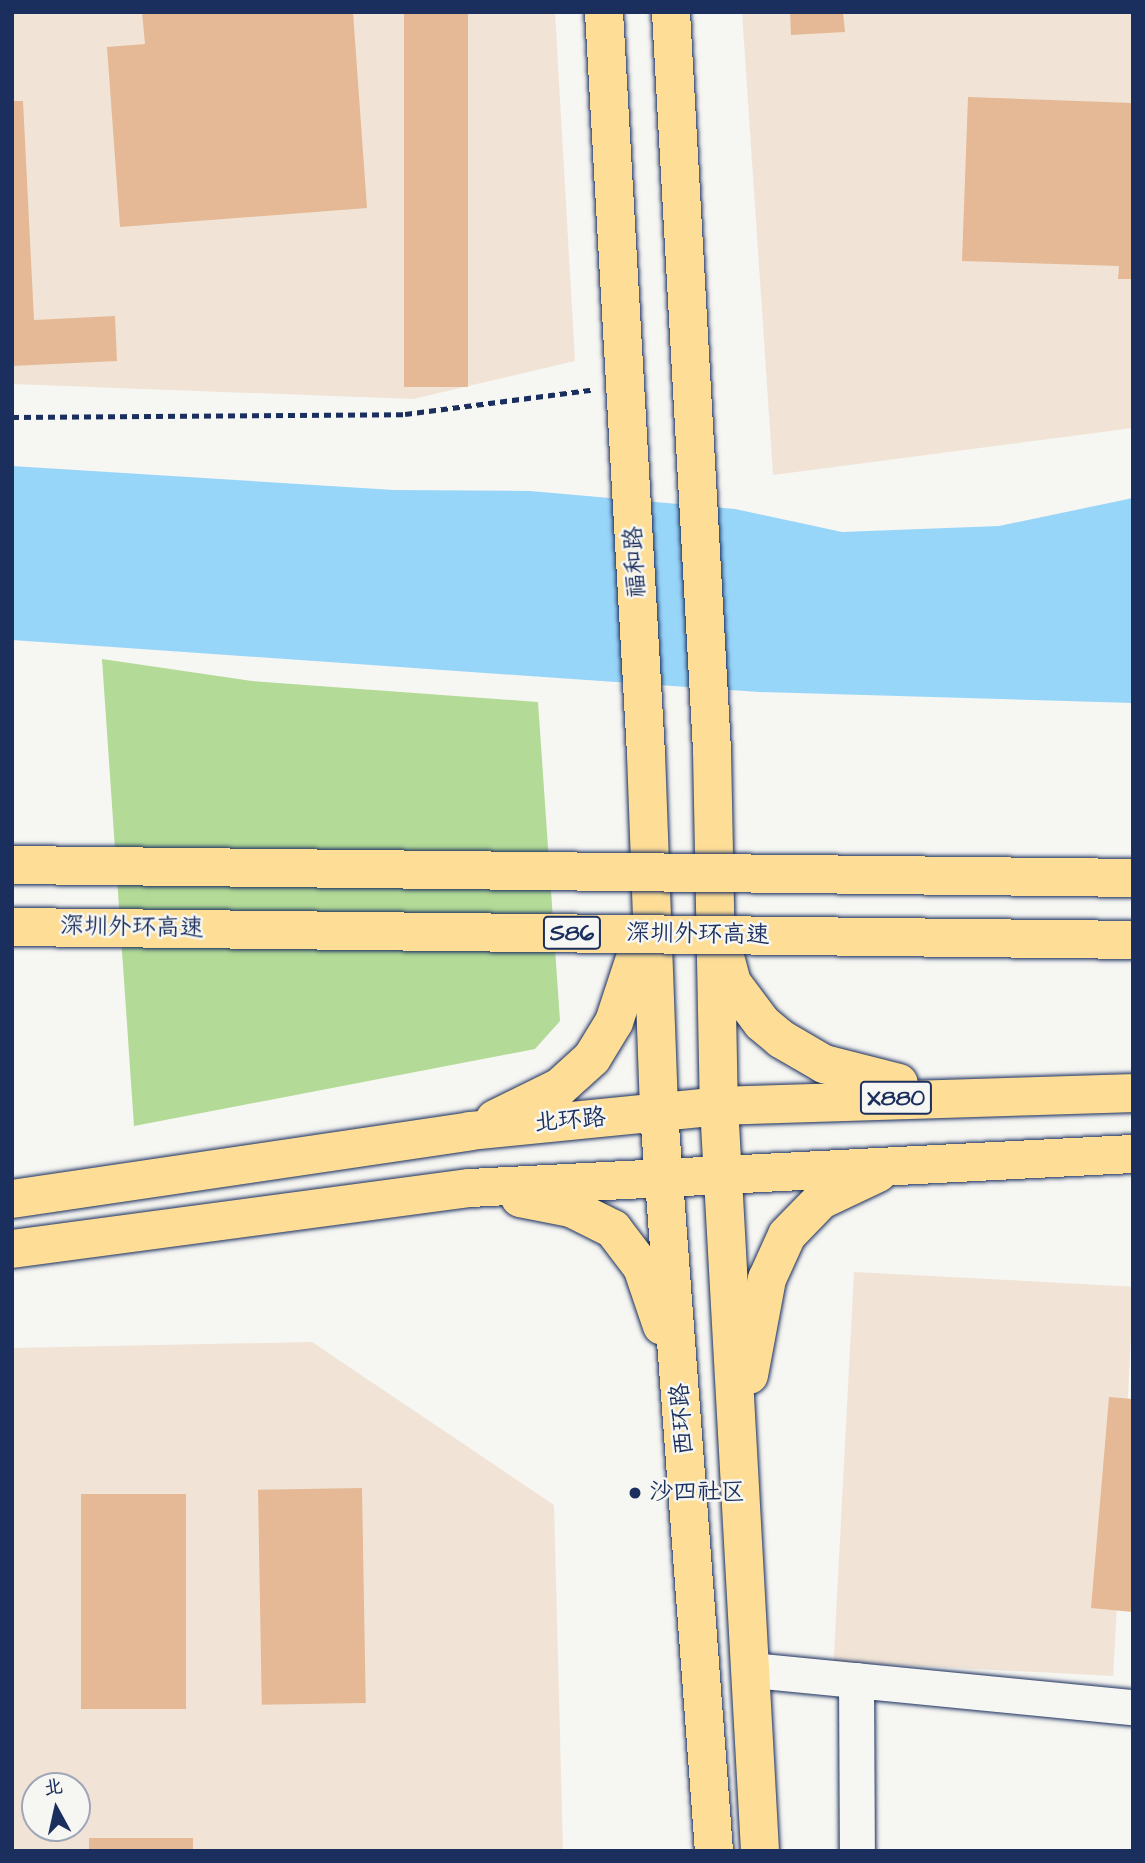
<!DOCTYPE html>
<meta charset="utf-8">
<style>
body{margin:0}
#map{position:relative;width:1145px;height:1863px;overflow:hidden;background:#f6f6f2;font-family:"Architects Daughter","LXGW WenKai TC",sans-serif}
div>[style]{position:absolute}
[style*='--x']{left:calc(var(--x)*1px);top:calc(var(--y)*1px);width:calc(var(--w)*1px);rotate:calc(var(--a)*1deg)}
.built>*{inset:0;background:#f1e4d6;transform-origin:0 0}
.green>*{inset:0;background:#b3da96}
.water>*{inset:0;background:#98d6f9}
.building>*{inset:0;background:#e5b995;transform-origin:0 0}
.path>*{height:4.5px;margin-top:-2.25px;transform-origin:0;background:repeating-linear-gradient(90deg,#1b2f5e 0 7px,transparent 0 12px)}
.roads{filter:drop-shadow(0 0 2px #1b2f5e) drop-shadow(0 0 2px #1b2f5e)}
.minor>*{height:35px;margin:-17.5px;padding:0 17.5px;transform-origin:17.5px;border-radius:17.5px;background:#f6f6f2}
.major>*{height:38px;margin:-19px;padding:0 19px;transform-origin:19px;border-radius:19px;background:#fede96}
.bridges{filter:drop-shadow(0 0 2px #1b2f5e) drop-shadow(0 0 2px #1b2f5e)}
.highway-bridge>*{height:38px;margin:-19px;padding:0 19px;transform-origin:19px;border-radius:19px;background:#fede96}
.dots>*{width:19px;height:19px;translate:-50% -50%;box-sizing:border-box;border:4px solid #f6f6f2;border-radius:50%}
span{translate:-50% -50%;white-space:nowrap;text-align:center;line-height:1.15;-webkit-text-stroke:5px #f6f6f2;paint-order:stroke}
.shield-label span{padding:2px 5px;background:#f6f6f2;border:2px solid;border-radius:5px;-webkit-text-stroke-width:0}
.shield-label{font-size:23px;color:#1b2f5e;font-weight:700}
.street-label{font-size:24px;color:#1b2f5e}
.poi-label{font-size:24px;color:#1b2f5e}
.left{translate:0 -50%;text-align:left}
.frame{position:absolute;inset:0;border:14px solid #1b2f5e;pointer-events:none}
.north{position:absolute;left:21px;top:1772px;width:70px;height:70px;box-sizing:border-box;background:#f6f6f2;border:2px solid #9ea6b7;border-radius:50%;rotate:352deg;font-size:19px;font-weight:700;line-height:28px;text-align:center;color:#1b2f5e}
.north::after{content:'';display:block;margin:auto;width:24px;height:32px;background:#1b2f5e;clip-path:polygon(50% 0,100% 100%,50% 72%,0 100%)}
</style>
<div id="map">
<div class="built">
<i style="clip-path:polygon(12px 12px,555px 12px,575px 361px,413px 399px,12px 384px)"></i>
<i style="clip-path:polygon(742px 12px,1133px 12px,1133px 428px,773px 475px)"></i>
<i style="left:854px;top:1272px;width:280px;height:390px;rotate:3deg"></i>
<i style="clip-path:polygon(evenodd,312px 1342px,554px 1505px,563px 1851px,12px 1851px,12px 1348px,312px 1342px,35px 1786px,77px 1786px,77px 1828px,35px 1828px,35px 1786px)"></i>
</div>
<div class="green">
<i style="clip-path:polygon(102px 659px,252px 681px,538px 702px,560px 1021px,535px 1049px,134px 1126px)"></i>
</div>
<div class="water">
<i style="clip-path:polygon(12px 466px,394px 490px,530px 491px,735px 509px,842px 532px,999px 526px,1133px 498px,1133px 703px,759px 692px,12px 640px)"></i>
</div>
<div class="building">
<i style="clip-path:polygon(142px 12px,353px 12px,367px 208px,120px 227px,107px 47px,145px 44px)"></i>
<i style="left:404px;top:12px;width:64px;height:375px"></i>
<i style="clip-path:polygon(790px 12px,843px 12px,845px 32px,791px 35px)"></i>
<i style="clip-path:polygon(968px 97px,1133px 103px,1133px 279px,1118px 279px,1119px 266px,962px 261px)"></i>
<i style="clip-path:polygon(12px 101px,23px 101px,34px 320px,115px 316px,117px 361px,12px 366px)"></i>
<i style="clip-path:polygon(1109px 1397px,1133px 1399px,1133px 1612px,1091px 1608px)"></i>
<i style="left:362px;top:1488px;width:215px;height:104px;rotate:89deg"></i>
<i style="left:186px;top:1494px;width:215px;height:105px;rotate:90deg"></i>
<i style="left:193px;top:1838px;width:13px;height:104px;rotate:90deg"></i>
</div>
<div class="path">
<i style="--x:12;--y:417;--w:393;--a:-0.4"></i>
<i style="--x:405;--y:414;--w:188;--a:-7.4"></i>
</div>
<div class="roads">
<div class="minor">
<i style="--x:753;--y:1670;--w:382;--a:5.6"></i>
<i style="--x:856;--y:1680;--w:171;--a:89.7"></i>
</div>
<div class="major">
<i style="--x:604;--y:12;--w:743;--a:86.76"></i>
<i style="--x:646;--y:754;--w:359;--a:87.9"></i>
<i style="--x:659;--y:1113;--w:740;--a:85.74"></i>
<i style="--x:671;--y:12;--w:739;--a:86.82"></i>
<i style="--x:712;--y:750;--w:356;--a:88.9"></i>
<i style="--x:719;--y:1106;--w:746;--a:86.85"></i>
<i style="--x:724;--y:953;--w:31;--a:75"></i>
<i style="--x:732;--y:983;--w:50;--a:53.1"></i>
<i style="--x:762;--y:1023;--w:25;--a:40"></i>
<i style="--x:781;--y:1039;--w:50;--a:30.2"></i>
<i style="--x:824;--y:1064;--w:77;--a:14.2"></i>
<i style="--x:495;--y:1119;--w:72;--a:-26.2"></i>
<i style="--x:560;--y:1087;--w:43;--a:-42.2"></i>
<i style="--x:592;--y:1058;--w:42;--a:-58.6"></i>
<i style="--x:614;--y:1022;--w:89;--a:-71.8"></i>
<i style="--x:520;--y:1198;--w:52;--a:11.1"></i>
<i style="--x:571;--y:1208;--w:47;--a:26.6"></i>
<i style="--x:613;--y:1229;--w:48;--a:52.7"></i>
<i style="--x:642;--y:1267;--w:62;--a:71.3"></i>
<i style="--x:12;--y:1199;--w:463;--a:-8.4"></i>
<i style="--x:470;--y:1131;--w:250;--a:-5.7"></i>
<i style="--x:719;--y:1106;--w:414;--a:-1.8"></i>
<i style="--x:12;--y:1249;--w:462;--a:-7.6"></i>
<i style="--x:470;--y:1188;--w:664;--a:-2.94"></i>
<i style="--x:749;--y:1375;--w:98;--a:-79.4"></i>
<i style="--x:767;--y:1279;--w:48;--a:-65.6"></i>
<i style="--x:787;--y:1235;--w:49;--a:-45.8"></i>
<i style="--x:821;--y:1200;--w:63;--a:-25.3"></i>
</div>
</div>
<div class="bridges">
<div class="highway-bridge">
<i style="--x:12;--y:865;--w:1121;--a:0.66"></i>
<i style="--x:12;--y:927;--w:1121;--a:0.66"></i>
</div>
</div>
<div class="dots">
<i style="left:635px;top:1493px;background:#1b2f5e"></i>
</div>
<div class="shield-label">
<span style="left:572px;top:933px">S86</span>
<span style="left:896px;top:1098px">X880</span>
</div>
<div class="street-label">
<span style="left:636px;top:562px;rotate:-93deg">福和路</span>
<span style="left:132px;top:928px;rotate:1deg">深圳外环高速</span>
<span style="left:698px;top:935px;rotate:1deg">深圳外环高速</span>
<span style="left:570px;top:1121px;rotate:-5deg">北环路</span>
<span style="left:683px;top:1419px;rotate:-94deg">西环路</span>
</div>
<div class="poi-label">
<span class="left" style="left:649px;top:1493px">沙四社区</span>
</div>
<div class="frame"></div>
<div class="north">北</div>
</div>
